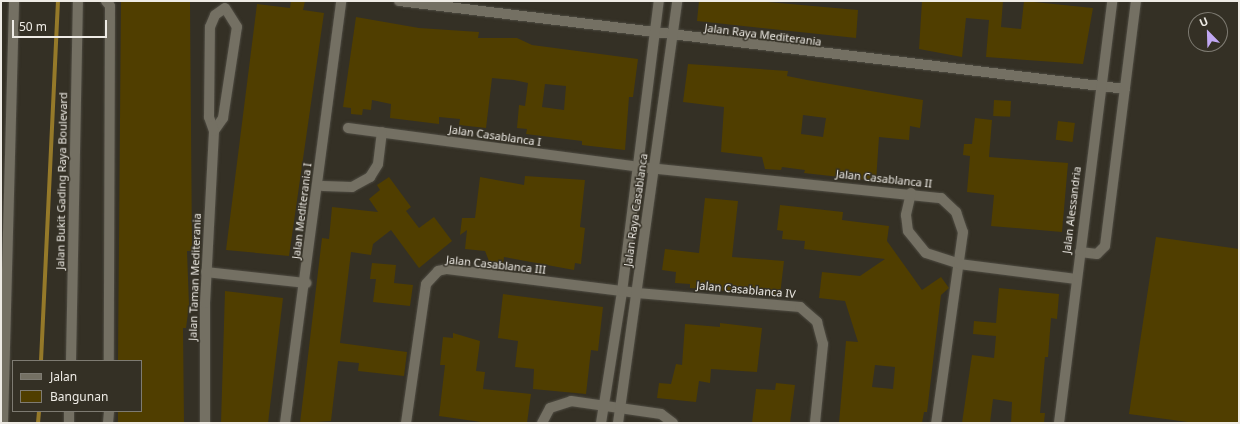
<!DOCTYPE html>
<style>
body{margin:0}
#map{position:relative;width:1240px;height:424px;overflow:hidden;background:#343025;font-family:"Noto Sans",sans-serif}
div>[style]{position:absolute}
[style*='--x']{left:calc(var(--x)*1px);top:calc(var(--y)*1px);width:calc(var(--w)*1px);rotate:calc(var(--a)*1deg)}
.stream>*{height:4px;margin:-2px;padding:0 2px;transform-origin:2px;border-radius:2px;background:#957929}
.building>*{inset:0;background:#503e00;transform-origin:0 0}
.roads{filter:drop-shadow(0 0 1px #4e4b42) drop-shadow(0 0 1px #4e4b42)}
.minor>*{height:10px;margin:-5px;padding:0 5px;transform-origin:5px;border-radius:5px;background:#747063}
.tertiary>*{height:10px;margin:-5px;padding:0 5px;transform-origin:5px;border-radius:5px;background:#747063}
span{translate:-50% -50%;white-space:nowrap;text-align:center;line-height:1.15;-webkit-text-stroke:3px #343025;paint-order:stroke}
.street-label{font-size:11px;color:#eeebe5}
.frame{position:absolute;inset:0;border:2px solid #eeebe5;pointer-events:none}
.legend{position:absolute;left:12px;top:360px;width:130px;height:52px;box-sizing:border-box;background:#343025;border:1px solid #7e7b72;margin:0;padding:5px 7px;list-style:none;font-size:12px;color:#eeebe5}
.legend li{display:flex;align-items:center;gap:8px;height:20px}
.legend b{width:20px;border:1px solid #7e7b72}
.north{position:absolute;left:1188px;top:12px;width:40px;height:40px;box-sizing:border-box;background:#343025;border:1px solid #7e7b72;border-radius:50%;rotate:337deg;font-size:11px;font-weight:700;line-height:16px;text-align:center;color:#eeebe5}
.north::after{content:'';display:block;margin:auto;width:14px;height:18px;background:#c1a8f3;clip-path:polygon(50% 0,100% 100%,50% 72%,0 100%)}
.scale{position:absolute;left:12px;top:20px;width:95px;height:18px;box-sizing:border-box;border:2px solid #eeebe5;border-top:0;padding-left:5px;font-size:12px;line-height:14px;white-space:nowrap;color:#eeebe5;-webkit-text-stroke:3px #343025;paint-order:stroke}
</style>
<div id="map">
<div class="stream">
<i style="--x:41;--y:361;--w:360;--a:-87.3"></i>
<i style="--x:38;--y:423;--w:12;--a:-85"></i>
</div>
<div class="building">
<i style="clip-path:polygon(121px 1px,190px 1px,192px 251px,187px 251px,189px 305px,186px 328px,183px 328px,184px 423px,118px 423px,118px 411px,141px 411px,141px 361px,118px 361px)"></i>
<i style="clip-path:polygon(291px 1px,305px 1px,303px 10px,324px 13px,289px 256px,226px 250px,257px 4px,290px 8px)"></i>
<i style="clip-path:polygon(699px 1px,755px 1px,858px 10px,856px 38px,697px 21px)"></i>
<i style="clip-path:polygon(922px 1px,1003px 1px,1001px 27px,1021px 29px,1024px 1px,1093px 8px,1083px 64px,986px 57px,989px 20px,966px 18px,962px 57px,919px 49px)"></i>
<i style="clip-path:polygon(evenodd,356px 17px,419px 28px,479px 32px,478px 38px,517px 38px,532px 45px,638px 59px,633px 97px,629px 97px,625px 150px,582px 145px,582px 141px,526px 134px,527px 129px,517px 128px,519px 105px,525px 106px,528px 83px,514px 80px,492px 78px,486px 128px,459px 125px,460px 119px,439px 117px,439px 124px,390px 118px,391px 104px,372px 100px,371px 110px,363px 109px,362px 115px,351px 114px,351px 108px,343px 107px,356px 17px,545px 84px,566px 86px,564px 110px,542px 107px,545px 84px)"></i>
<i style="clip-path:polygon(evenodd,688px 64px,788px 71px,787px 76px,807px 80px,923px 100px,920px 128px,910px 126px,909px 140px,879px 137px,876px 181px,804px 173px,805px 170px,782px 167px,781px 170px,765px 169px,762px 157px,721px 152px,724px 107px,683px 102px,688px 64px,803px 115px,826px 118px,823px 137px,801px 134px,803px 115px)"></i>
<i style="left:994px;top:100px;width:17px;height:16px;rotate:3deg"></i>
<i style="clip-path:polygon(975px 118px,992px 120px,989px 157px,1068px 163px,1062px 232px,991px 226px,994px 195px,967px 192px,970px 156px,963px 155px,964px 144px,972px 144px)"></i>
<i style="left:1058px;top:121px;width:17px;height:19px;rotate:7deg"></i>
<i style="clip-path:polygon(525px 176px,585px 180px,580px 227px,585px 228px,581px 264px,575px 263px,574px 270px,504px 257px,503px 263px,489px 261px,485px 251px,465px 249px,467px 230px,460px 235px,462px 218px,475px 218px,480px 177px,524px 185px)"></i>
<i style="clip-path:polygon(389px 177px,411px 207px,406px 211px,419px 228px,434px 217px,452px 241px,419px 268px,391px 230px,373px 244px,371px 255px,351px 252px,340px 343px,407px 352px,404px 376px,358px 371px,359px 363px,338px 361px,331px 421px,300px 423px,322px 238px,329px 239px,332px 207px,378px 212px,369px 199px,380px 190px,377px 185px)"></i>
<i style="clip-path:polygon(705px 198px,738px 201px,732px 257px,784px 261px,780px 295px,690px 288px,690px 284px,675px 283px,676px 272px,662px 270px,665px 249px,699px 253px)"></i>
<i style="clip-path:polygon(evenodd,780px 205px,843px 212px,842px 220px,889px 226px,887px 241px,922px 290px,941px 277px,949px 288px,941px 295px,927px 412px,924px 412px,922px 423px,839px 423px,846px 341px,858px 342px,845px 301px,819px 298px,822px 272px,860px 276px,885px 259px,804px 249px,805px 241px,782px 239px,783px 231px,777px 230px,780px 205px,875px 365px,895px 367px,893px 389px,872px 387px,875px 365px)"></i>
<i style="clip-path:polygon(1156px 237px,1239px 249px,1239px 423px,1195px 423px,1129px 414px)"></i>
<i style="clip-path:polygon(372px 263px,396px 265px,394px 283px,413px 285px,410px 306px,373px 302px,376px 279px,370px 279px)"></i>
<i style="clip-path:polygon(999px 288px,1059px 294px,1057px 319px,1051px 318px,1048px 357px,1045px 357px,1040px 413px,1045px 413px,1044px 423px,1011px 423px,1012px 402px,993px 399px,990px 423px,962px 423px,972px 355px,994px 358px,996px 336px,973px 334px,974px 321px,996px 323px)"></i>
<i style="clip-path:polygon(225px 291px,283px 298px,268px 423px,221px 423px)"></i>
<i style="clip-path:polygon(503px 294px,603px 307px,598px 351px,591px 350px,586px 394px,533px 389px,534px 369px,515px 367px,518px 341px,498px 338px)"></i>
<i style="clip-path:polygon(720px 323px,762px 328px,757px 372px,711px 369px,710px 383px,699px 381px,696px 402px,657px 398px,659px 383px,671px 384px,676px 364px,682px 365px,685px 324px,720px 327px)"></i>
<i style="clip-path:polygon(453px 333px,480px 341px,476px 371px,485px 372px,483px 389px,531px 394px,527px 423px,488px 423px,439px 416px,445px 365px,440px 365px,443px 337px,453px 338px)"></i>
<i style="clip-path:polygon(776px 383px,795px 385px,790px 423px,752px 423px,756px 389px,775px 390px)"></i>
</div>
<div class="roads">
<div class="minor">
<i style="--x:106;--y:1;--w:6;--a:51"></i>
<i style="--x:110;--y:6;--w:355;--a:90.2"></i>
<i style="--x:399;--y:1;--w:731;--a:6.91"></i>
<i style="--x:348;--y:128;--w:294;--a:7.6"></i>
<i style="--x:639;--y:167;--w:304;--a:5.9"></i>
<i style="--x:941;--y:198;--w:21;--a:43"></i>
<i style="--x:956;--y:212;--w:21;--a:71"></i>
<i style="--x:963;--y:232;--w:193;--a:98"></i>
<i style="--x:214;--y:131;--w:16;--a:-55"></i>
<i style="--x:223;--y:118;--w:92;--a:-81.3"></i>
<i style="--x:237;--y:27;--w:22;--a:-122"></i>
<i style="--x:323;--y:186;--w:29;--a:2"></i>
<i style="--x:352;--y:187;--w:21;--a:-29"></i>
<i style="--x:370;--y:177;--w:15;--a:-58"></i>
<i style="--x:378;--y:164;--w:32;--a:-83"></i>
<i style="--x:911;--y:193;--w:23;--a:103"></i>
<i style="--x:906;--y:215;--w:16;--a:83"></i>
<i style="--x:908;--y:231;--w:28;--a:51"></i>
<i style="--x:926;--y:253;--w:35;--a:18"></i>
<i style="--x:959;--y:264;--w:118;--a:7.3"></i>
<i style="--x:1080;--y:252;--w:17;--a:7"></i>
<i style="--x:1097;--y:254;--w:11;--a:-45"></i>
<i style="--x:1105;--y:246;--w:247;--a:-82.8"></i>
<i style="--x:206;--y:272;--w:101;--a:6.3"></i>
<i style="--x:3;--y:423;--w:422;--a:-88.5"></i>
<i style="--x:108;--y:423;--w:12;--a:-85"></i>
<i style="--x:205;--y:423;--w:120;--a:-90"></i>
<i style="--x:205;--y:303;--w:172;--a:-87"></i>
<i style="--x:214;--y:131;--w:15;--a:-110"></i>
<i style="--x:209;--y:117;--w:90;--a:-89.4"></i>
<i style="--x:210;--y:27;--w:13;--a:-67"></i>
<i style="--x:215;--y:15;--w:12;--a:-35"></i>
<i style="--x:285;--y:423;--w:426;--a:-82.4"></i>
<i style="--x:406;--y:423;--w:140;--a:-81.8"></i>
<i style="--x:426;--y:284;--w:18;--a:-47"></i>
<i style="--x:438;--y:271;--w:9;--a:-13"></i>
<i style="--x:447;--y:269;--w:192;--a:7.2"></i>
<i style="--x:637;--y:293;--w:164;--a:4.9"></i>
<i style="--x:800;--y:307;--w:23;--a:41"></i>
<i style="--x:817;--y:322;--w:23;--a:75"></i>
<i style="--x:823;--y:344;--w:79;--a:95.8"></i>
<i style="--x:542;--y:423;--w:17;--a:-62"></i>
<i style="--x:550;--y:408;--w:22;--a:-18"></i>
<i style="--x:571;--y:401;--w:91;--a:8.2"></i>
<i style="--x:661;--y:414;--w:15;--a:37"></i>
<i style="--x:601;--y:423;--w:133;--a:-80.9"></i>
<i style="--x:622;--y:292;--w:293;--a:-82.8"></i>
<i style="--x:618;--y:423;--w:426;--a:-82"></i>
<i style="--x:1059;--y:423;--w:425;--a:-82.8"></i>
</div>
<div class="tertiary">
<i style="--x:71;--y:361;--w:360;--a:-88.9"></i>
<i style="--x:69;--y:423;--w:12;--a:-90"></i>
</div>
</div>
<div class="street-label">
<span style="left:763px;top:35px;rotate:7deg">Jalan Raya Mediterania</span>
<span style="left:495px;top:136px;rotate:8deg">Jalan Casablanca I</span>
<span style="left:884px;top:179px;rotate:6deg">Jalan Casablanca II</span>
<span style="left:62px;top:181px;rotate:-89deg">Jalan Bukit Gading Raya Boulevard</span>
<span style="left:636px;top:210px;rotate:-82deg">Jalan Raya Casablanca</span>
<span style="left:1072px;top:210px;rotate:-83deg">Jalan Alessandria</span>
<span style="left:302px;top:211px;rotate:-83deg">Jalan Mediterania I</span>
<span style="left:496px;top:265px;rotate:6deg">Jalan Casablanca III</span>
<span style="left:195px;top:277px;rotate:-88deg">Jalan Taman Mediterania</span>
<span style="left:746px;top:290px;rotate:5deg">Jalan Casablanca IV</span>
</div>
<div class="frame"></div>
<ul class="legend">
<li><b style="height:5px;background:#747063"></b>Jalan</li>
<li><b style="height:11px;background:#503e00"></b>Bangunan</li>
</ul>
<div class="north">U</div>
<div class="scale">50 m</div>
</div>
